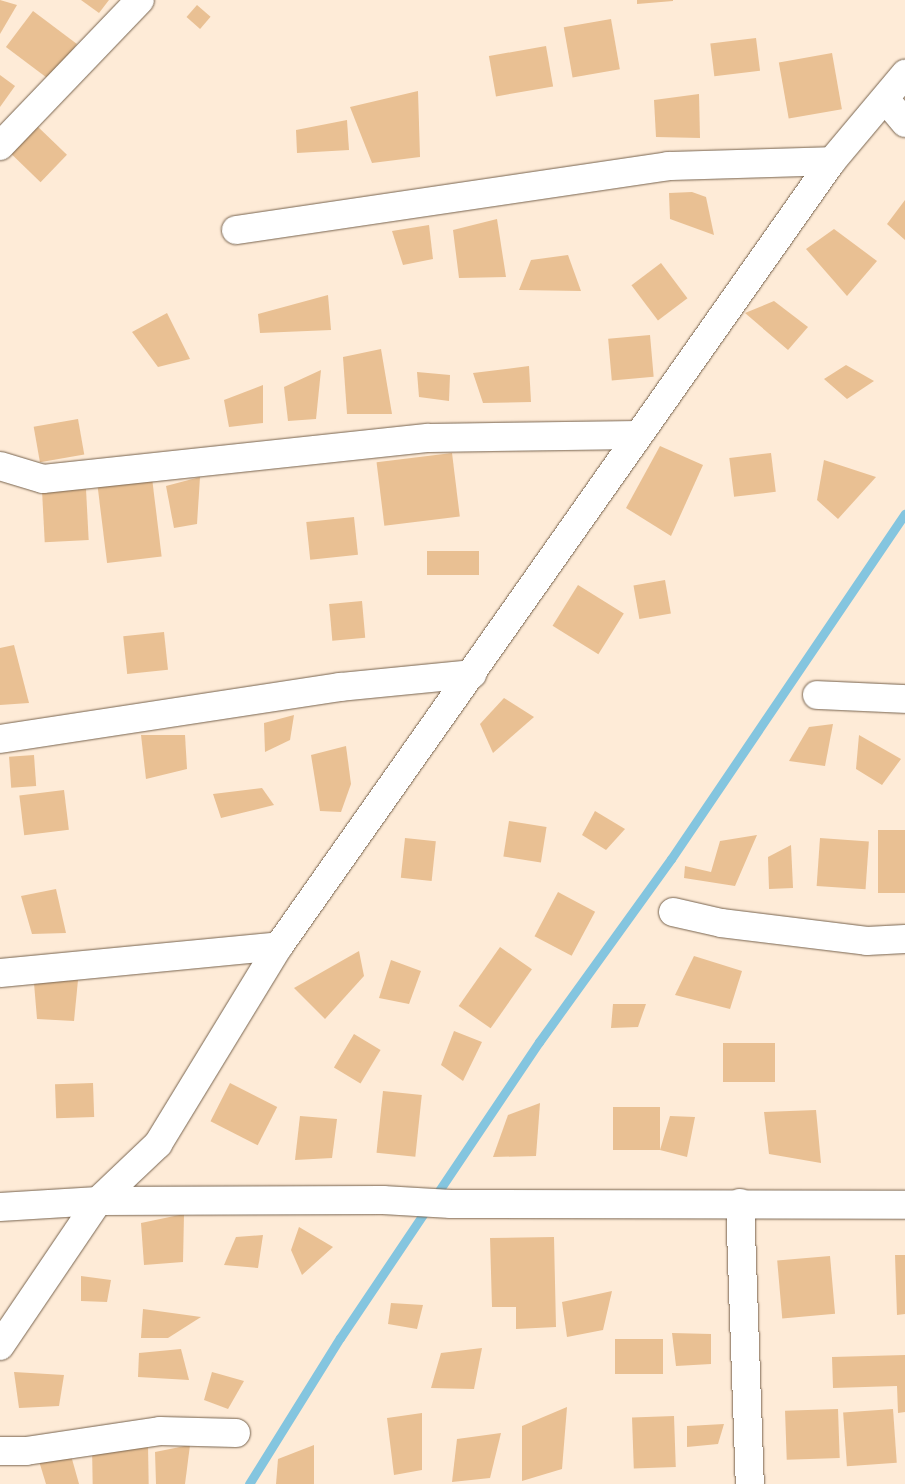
<!DOCTYPE html>
<style>
body{margin:0}
#map{position:relative;width:905px;height:1484px;overflow:hidden;background:#feebd7;font-family:"Source Sans 3",sans-serif}
div>[style]{position:absolute}
[style*='--x']{left:calc(var(--x)*1px);top:calc(var(--y)*1px);width:calc(var(--w)*1px);rotate:calc(var(--a)*1deg)}
.stream>*{height:9px;margin:-4.5px;padding:0 4.5px;transform-origin:4.5px;border-radius:4.5px;background:#84c5df}
.building>*{inset:0;background:#e9c093;transform-origin:0 0}
.roads{filter:drop-shadow(0 0 1px #77634e) drop-shadow(0 0 1px #77634e)}
.street>*{height:28px;margin:-14px;padding:0 14px;transform-origin:14px;border-radius:14px;background:#fff}
span{translate:-50% -50%;white-space:nowrap;text-align:center;line-height:1.15;-webkit-text-stroke:4px #fff;paint-order:stroke}
</style>
<div id="map">
<div class="stream">
<i style="--x:249;--y:1484;--w:172;--a:-58.1"></i>
<i style="--x:340;--y:1338;--w:357;--a:-56.1"></i>
<i style="--x:539;--y:1042;--w:226;--a:-54.2"></i>
<i style="--x:671;--y:859;--w:417;--a:-55.9"></i>
</div>
<div class="building">
<i style="clip-path:polygon(0 0,17px 5px,0 34px)"></i>
<i style="clip-path:polygon(81px 0,109px 0,99px 13px)"></i>
<i style="clip-path:polygon(637px 0,673px 0,673px 1px,637px 4px)"></i>
<i style="left:197px;top:5px;width:18px;height:16px;rotate:41deg"></i>
<i style="left:33px;top:11px;width:55px;height:45px;rotate:37deg"></i>
<i style="left:611px;top:19px;width:51px;height:48px;rotate:80deg"></i>
<i style="left:756px;top:38px;width:33px;height:46px;rotate:83deg"></i>
<i style="left:546px;top:46px;width:41px;height:58px;rotate:80deg"></i>
<i style="left:832px;top:53px;width:57px;height:54px;rotate:80deg"></i>
<i style="clip-path:polygon(0 75px,15px 86px,0 107px)"></i>
<i style="clip-path:polygon(418px 91px,420px 157px,372px 163px,350px 107px)"></i>
<i style="clip-path:polygon(699px 94px,700px 138px,656px 137px,654px 100px)"></i>
<i style="clip-path:polygon(347px 120px,349px 150px,297px 153px,296px 130px)"></i>
<i style="left:36px;top:125px;width:43px;height:38px;rotate:44deg"></i>
<i style="clip-path:polygon(692px 192px,706px 197px,714px 235px,670px 219px,669px 193px)"></i>
<i style="clip-path:polygon(905px 200px,905px 240px,887px 224px)"></i>
<i style="clip-path:polygon(497px 219px,506px 277px,459px 278px,453px 230px)"></i>
<i style="clip-path:polygon(429px 225px,433px 259px,403px 265px,392px 231px)"></i>
<i style="clip-path:polygon(834px 229px,877px 261px,847px 296px,806px 249px)"></i>
<i style="clip-path:polygon(568px 255px,581px 291px,519px 290px,531px 260px)"></i>
<i style="left:661px;top:263px;width:44px;height:37px;rotate:53deg"></i>
<i style="clip-path:polygon(328px 295px,331px 330px,260px 333px,258px 314px)"></i>
<i style="clip-path:polygon(774px 301px,808px 327px,788px 350px,745px 313px)"></i>
<i style="clip-path:polygon(167px 313px,190px 359px,158px 367px,132px 332px)"></i>
<i style="left:650px;top:335px;width:42px;height:42px;rotate:85deg"></i>
<i style="clip-path:polygon(381px 349px,392px 414px,347px 414px,343px 357px)"></i>
<i style="clip-path:polygon(846px 365px,874px 381px,847px 399px,824px 379px)"></i>
<i style="clip-path:polygon(529px 366px,531px 402px,483px 403px,473px 373px)"></i>
<i style="clip-path:polygon(321px 370px,316px 419px,288px 421px,284px 387px)"></i>
<i style="clip-path:polygon(417px 372px,450px 375px,449px 401px,419px 397px)"></i>
<i style="clip-path:polygon(263px 385px,263px 423px,229px 427px,224px 400px)"></i>
<i style="left:78px;top:419px;width:36px;height:45px;rotate:80deg"></i>
<i style="clip-path:polygon(660px 446px,703px 465px,671px 536px,626px 508px)"></i>
<i style="left:452px;top:453px;width:64px;height:76px;rotate:83deg"></i>
<i style="left:771px;top:453px;width:39px;height:42px;rotate:83deg"></i>
<i style="clip-path:polygon(824px 460px,876px 477px,838px 519px,817px 500px)"></i>
<i style="clip-path:polygon(200px 477px,197px 524px,174px 528px,166px 486px)"></i>
<i style="left:152px;top:478px;width:79px;height:55px;rotate:83deg"></i>
<i style="left:86px;top:489px;width:51px;height:44px;rotate:87deg"></i>
<i style="left:354px;top:517px;width:38px;height:48px;rotate:84deg"></i>
<i style="left:479px;top:551px;width:24px;height:52px;rotate:90deg"></i>
<i style="left:665px;top:580px;width:34px;height:32px;rotate:80deg"></i>
<i style="left:578px;top:585px;width:54px;height:48px;rotate:32deg"></i>
<i style="left:362px;top:601px;width:37px;height:33px;rotate:85deg"></i>
<i style="left:164px;top:632px;width:38px;height:41px;rotate:84deg"></i>
<i style="clip-path:polygon(14px 645px,29px 703px,0 705px,0 648px)"></i>
<i style="clip-path:polygon(504px 698px,534px 717px,493px 753px,480px 724px)"></i>
<i style="clip-path:polygon(294px 715px,290px 740px,265px 752px,264px 723px)"></i>
<i style="clip-path:polygon(833px 724px,825px 766px,789px 761px,809px 727px)"></i>
<i style="clip-path:polygon(141px 735px,185px 735px,187px 769px,146px 779px)"></i>
<i style="clip-path:polygon(859px 735px,901px 759px,882px 785px,856px 769px)"></i>
<i style="clip-path:polygon(346px 746px,351px 784px,341px 812px,320px 811px,311px 755px)"></i>
<i style="left:34px;top:755px;width:31px;height:25px;rotate:86deg"></i>
<i style="clip-path:polygon(262px 788px,274px 805px,221px 818px,213px 794px)"></i>
<i style="left:64px;top:790px;width:40px;height:45px;rotate:83deg"></i>
<i style="clip-path:polygon(595px 811px,625px 829px,606px 850px,582px 835px)"></i>
<i style="left:509px;top:821px;width:38px;height:36px;rotate:9deg"></i>
<i style="left:878px;top:830px;width:27px;height:63px"></i>
<i style="clip-path:polygon(757px 835px,735px 886px,684px 878px,685px 866px,711px 872px,720px 841px)"></i>
<i style="left:405px;top:838px;width:31px;height:40px;rotate:6deg"></i>
<i style="left:820px;top:838px;width:49px;height:48px;rotate:4deg"></i>
<i style="clip-path:polygon(791px 845px,793px 888px,769px 889px,768px 857px)"></i>
<i style="clip-path:polygon(56px 889px,66px 933px,32px 934px,21px 896px)"></i>
<i style="left:558px;top:892px;width:42px;height:50px;rotate:28deg"></i>
<i style="left:500px;top:947px;width:39px;height:72px;rotate:35deg"></i>
<i style="clip-path:polygon(359px 951px,364px 976px,325px 1019px,294px 988px)"></i>
<i style="clip-path:polygon(694px 956px,742px 971px,730px 1009px,675px 995px)"></i>
<i style="clip-path:polygon(391px 960px,421px 971px,409px 1004px,379px 998px)"></i>
<i style="clip-path:polygon(78px 980px,74px 1021px,37px 1019px,34px 983px)"></i>
<i style="clip-path:polygon(613px 1004px,646px 1004px,638px 1027px,611px 1028px)"></i>
<i style="clip-path:polygon(454px 1031px,482px 1042px,463px 1081px,441px 1065px)"></i>
<i style="left:354px;top:1034px;width:31px;height:39px;rotate:31deg"></i>
<i style="left:723px;top:1043px;width:52px;height:39px"></i>
<i style="left:93px;top:1083px;width:34px;height:38px;rotate:88deg"></i>
<i style="left:230px;top:1083px;width:53px;height:43px;rotate:27deg"></i>
<i style="left:383px;top:1091px;width:39px;height:62px;rotate:6deg"></i>
<i style="clip-path:polygon(540px 1103px,536px 1156px,493px 1157px,508px 1115px)"></i>
<i style="left:613px;top:1107px;width:47px;height:43px"></i>
<i style="clip-path:polygon(816px 1110px,821px 1163px,769px 1154px,764px 1112px)"></i>
<i style="clip-path:polygon(300px 1116px,337px 1119px,332px 1158px,295px 1160px)"></i>
<i style="clip-path:polygon(670px 1116px,695px 1117px,687px 1157px,660px 1150px)"></i>
<i style="clip-path:polygon(184px 1214px,183px 1262px,144px 1265px,141px 1223px)"></i>
<i style="clip-path:polygon(299px 1227px,333px 1247px,302px 1275px,291px 1250px)"></i>
<i style="clip-path:polygon(263px 1235px,258px 1268px,224px 1265px,236px 1237px)"></i>
<i style="clip-path:polygon(554px 1237px,556px 1327px,516px 1329px,516px 1307px,492px 1307px,490px 1238px)"></i>
<i style="clip-path:polygon(895px 1255px,905px 1255px,905px 1314px,897px 1315px)"></i>
<i style="left:830px;top:1256px;width:58px;height:53px;rotate:85deg"></i>
<i style="clip-path:polygon(81px 1276px,111px 1280px,107px 1302px,81px 1301px)"></i>
<i style="clip-path:polygon(612px 1291px,603px 1330px,567px 1337px,562px 1302px)"></i>
<i style="clip-path:polygon(391px 1303px,423px 1305px,417px 1329px,388px 1324px)"></i>
<i style="clip-path:polygon(143px 1309px,201px 1317px,168px 1338px,141px 1338px)"></i>
<i style="clip-path:polygon(672px 1333px,711px 1334px,711px 1364px,676px 1366px)"></i>
<i style="left:615px;top:1339px;width:48px;height:35px"></i>
<i style="clip-path:polygon(482px 1348px,474px 1389px,431px 1388px,441px 1353px)"></i>
<i style="clip-path:polygon(181px 1349px,189px 1380px,138px 1377px,139px 1353px)"></i>
<i style="clip-path:polygon(905px 1355px,905px 1412px,898px 1413px,897px 1386px,833px 1388px,832px 1357px)"></i>
<i style="clip-path:polygon(14px 1372px,64px 1375px,59px 1406px,19px 1408px)"></i>
<i style="clip-path:polygon(212px 1372px,244px 1381px,228px 1409px,204px 1400px)"></i>
<i style="clip-path:polygon(567px 1407px,562px 1469px,522px 1481px,522px 1426px)"></i>
<i style="left:838px;top:1409px;width:49px;height:53px;rotate:88deg"></i>
<i style="left:893px;top:1409px;width:54px;height:50px;rotate:86deg"></i>
<i style="clip-path:polygon(422px 1413px,422px 1470px,394px 1475px,387px 1418px)"></i>
<i style="left:674px;top:1416px;width:51px;height:42px;rotate:88deg"></i>
<i style="clip-path:polygon(724px 1424px,718px 1444px,687px 1447px,687px 1426px)"></i>
<i style="clip-path:polygon(501px 1433px,490px 1478px,452px 1482px,457px 1439px)"></i>
<i style="left:148px;top:1445px;width:39px;height:56px;rotate:89deg"></i>
<i style="clip-path:polygon(190px 1445px,185px 1484px,156px 1484px,155px 1452px)"></i>
<i style="clip-path:polygon(314px 1445px,314px 1484px,276px 1484px,278px 1459px)"></i>
<i style="clip-path:polygon(70px 1452px,79px 1484px,46px 1484px,39px 1461px)"></i>
</div>
<div class="roads">
<div class="street">
<i style="--x:886;--y:100;--w:30;--a:50"></i>
<i style="--x:0;--y:146;--w:202;--a:-46.2"></i>
<i style="--x:236;--y:230;--w:437;--a:-8.4"></i>
<i style="--x:668;--y:166;--w:164;--a:-1.7"></i>
<i style="--x:0;--y:466;--w:45;--a:16.8"></i>
<i style="--x:43;--y:479;--w:388;--a:-6.1"></i>
<i style="--x:429;--y:438;--w:209;--a:-0.8"></i>
<i style="--x:817;--y:695;--w:88;--a:2.6"></i>
<i style="--x:0;--y:739;--w:344;--a:-8.7"></i>
<i style="--x:340;--y:687;--w:133;--a:-5.6"></i>
<i style="--x:673;--y:912;--w:49;--a:12.9"></i>
<i style="--x:721;--y:923;--w:147;--a:7"></i>
<i style="--x:867;--y:941;--w:38;--a:-3"></i>
<i style="--x:0;--y:973;--w:280;--a:-5.5"></i>
<i style="--x:740;--y:1203;--w:281;--a:88"></i>
<i style="--x:0;--y:1207;--w:98;--a:-3.5"></i>
<i style="--x:98;--y:1201;--w:285;--a:-0.2"></i>
<i style="--x:383;--y:1200;--w:68;--a:3.4"></i>
<i style="--x:451;--y:1204;--w:454;--a:0.1"></i>
<i style="--x:0;--y:1346;--w:175;--a:-55.9"></i>
<i style="--x:98;--y:1201;--w:83;--a:-43.5"></i>
<i style="--x:158;--y:1144;--w:232;--a:-58.6"></i>
<i style="--x:279;--y:946;--w:960;--a:-54.84"></i>
<i style="--x:832;--y:161;--w:114;--a:-50"></i>
<i style="--x:0;--y:1451;--w:26;--a:0"></i>
<i style="--x:26;--y:1451;--w:135;--a:-8.5"></i>
<i style="--x:160;--y:1431;--w:76;--a:1.5"></i>
</div>
</div>
</div>
